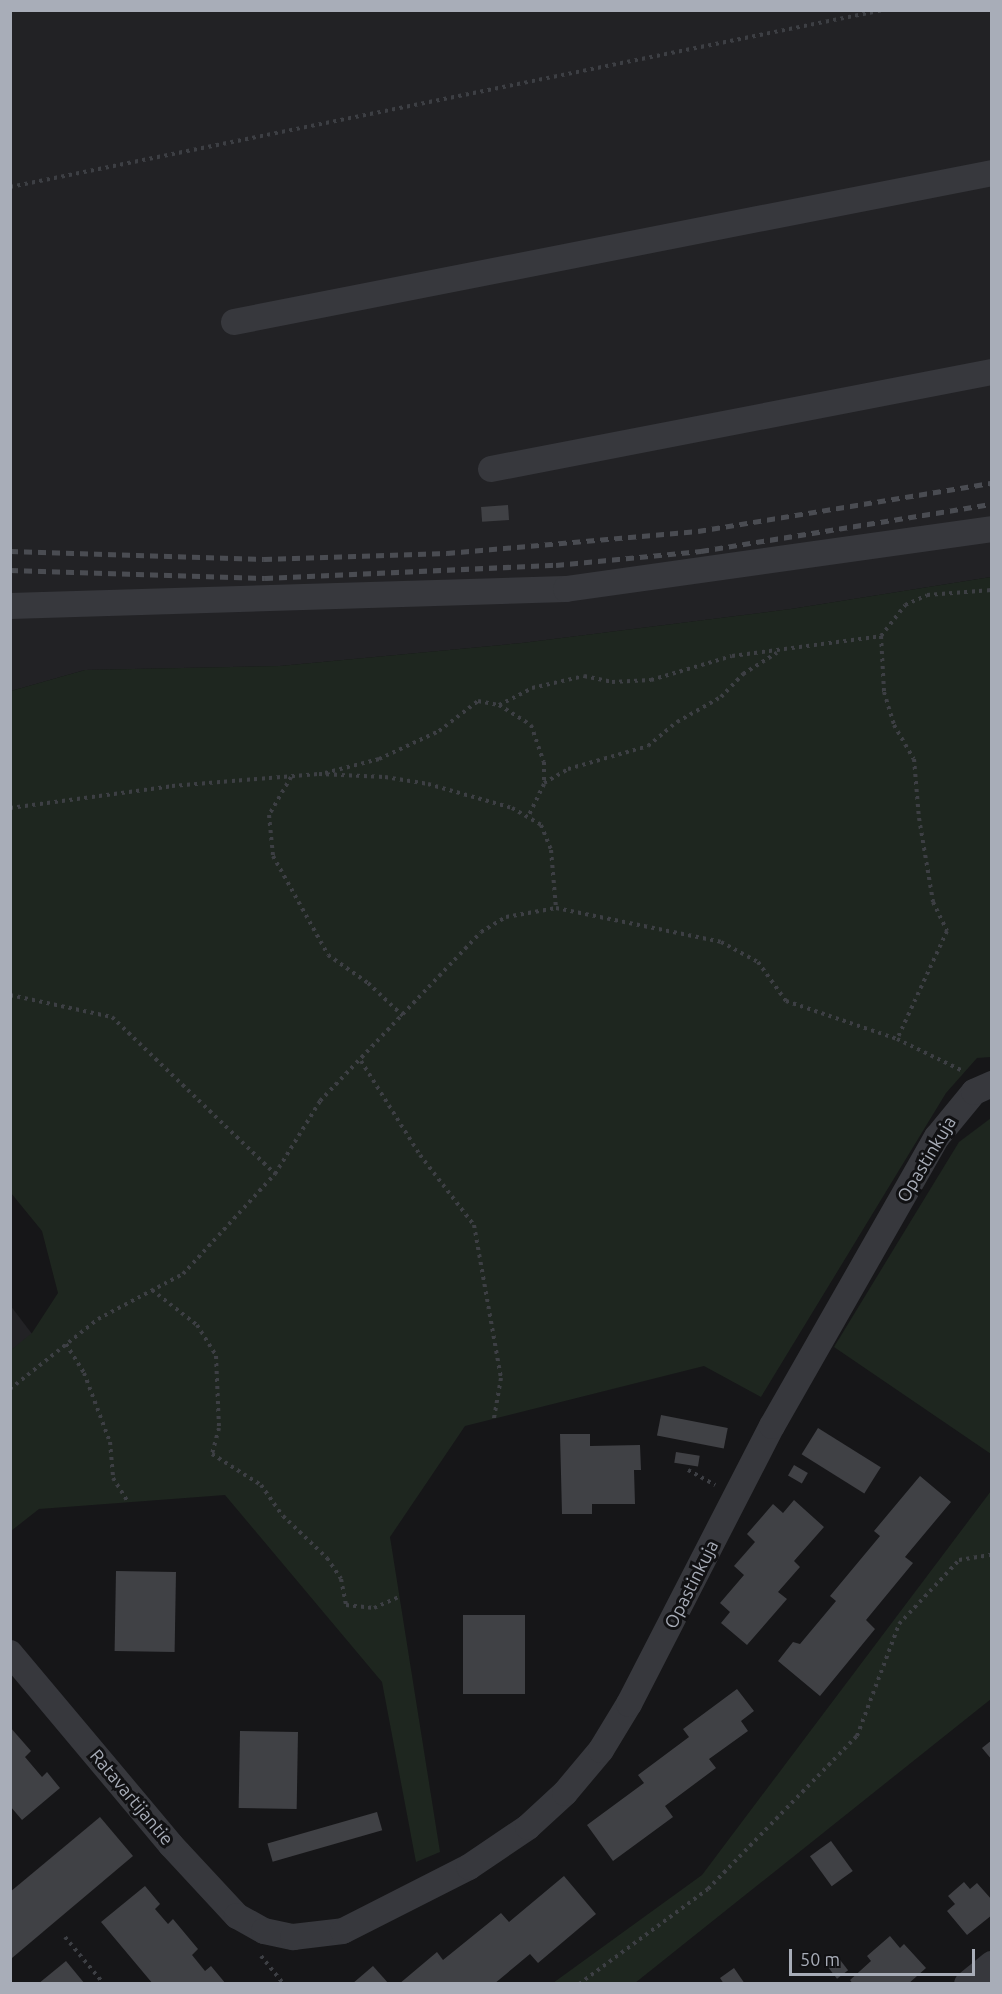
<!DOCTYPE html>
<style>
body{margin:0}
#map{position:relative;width:1002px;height:1994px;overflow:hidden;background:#161618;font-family:Ubuntu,sans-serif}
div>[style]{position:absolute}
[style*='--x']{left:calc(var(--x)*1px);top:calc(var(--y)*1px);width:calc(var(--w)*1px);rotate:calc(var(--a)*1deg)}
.built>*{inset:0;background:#222225}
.green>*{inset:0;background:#1e261f}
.building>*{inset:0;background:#404145;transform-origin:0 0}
.path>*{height:4px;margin-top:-2px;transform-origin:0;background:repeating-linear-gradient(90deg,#3d3f44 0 3px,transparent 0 7.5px)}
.minor>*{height:26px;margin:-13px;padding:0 13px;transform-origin:13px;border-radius:13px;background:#37383d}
.rail>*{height:4.5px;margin-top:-2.25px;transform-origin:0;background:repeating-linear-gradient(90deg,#4a4c52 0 8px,transparent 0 14px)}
span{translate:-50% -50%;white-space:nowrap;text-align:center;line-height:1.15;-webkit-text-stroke:6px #111113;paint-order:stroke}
.street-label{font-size:18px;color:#a8adb8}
.frame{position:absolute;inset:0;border:12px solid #a8adb8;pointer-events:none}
.scale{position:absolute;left:789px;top:1949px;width:186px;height:27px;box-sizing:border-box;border:3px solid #a8adb8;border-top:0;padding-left:8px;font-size:18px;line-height:21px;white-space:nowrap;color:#a8adb8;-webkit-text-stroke:4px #111113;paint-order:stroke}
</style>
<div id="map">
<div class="built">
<i style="clip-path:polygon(11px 11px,991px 11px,991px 577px,791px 609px,522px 643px,280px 666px,85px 670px,11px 691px)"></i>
<i style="clip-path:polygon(10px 1305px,42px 1347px,10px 1370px)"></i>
</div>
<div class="green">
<i style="clip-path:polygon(991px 577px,991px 1057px,977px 1058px,946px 1093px,761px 1397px,704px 1366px,465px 1426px,390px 1537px,440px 1852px,416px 1862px,382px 1682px,225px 1495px,39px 1509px,11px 1531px,11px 1350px,32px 1333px,58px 1293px,42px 1231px,11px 1193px,11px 691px,85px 670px,280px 666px,522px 643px,791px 609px)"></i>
<i style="clip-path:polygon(991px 1118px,991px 1454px,834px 1347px,959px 1142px)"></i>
<i style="clip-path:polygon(991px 1491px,991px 1699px,635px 1983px,553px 1983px,702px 1875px)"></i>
</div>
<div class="building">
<i style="left:508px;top:505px;width:15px;height:27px;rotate:86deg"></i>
<i style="left:661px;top:1415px;width:68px;height:21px;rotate:11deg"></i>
<i style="left:818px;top:1428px;width:74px;height:31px;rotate:32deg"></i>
<i style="clip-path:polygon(560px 1434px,590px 1434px,590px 1446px,640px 1445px,641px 1470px,634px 1470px,635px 1504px,592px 1504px,592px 1514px,562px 1514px)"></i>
<i style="left:676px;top:1452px;width:24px;height:11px;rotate:9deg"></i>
<i style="left:794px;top:1465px;width:16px;height:12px;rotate:30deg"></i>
<i style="clip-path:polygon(920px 1476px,951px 1502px,905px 1557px,913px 1563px,866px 1620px,875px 1629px,820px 1696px,778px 1661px,793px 1642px,800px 1644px,836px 1601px,830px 1596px,880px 1536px,874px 1531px)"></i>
<i style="clip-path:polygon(794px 1500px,824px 1527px,794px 1561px,800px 1567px,778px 1592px,787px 1599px,747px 1645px,721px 1623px,730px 1612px,720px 1603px,744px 1575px,734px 1566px,755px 1542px,747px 1534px,773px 1504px,783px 1513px)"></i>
<i style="left:116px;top:1571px;width:60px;height:80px;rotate:1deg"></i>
<i style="left:463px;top:1615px;width:62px;height:79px"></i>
<i style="clip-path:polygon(737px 1689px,754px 1711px,741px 1721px,748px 1731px,709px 1759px,716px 1768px,665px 1806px,673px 1817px,613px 1861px,587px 1825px,644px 1783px,638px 1775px,689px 1737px,683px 1729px)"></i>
<i style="clip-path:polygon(10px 1727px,31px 1751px,25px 1757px,42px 1777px,47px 1772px,60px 1788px,22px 1820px,10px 1806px)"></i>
<i style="left:240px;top:1731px;width:58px;height:77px;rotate:1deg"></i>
<i style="clip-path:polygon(992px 1740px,992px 1760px,982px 1748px)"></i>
<i style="left:377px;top:1812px;width:19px;height:114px;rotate:74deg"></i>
<i style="clip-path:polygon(100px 1817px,133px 1856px,12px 1958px,10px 1892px)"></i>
<i style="left:831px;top:1841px;width:37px;height:26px;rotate:54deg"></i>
<i style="clip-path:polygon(564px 1876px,596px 1914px,538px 1963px,530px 1954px,494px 1984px,399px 1984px,437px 1952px,443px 1960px,501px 1913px,509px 1922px)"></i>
<i style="clip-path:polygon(964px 1882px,970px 1889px,977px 1883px,992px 1900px,992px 1915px,967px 1935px,947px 1911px,955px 1904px,948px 1896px)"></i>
<i style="clip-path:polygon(145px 1886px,160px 1904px,155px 1909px,168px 1924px,173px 1919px,198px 1949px,192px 1955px,205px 1971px,211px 1966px,226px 1984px,153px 1984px,101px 1922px)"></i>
<i style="clip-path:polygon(890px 1936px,900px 1948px,904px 1944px,926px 1968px,908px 1984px,853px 1984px,850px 1980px,871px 1961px,867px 1956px)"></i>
<i style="left:837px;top:1956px;width:18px;height:14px;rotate:52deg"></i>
<i style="clip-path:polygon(66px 1961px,85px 1984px,38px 1984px)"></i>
<i style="clip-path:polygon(373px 1966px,389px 1984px,352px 1984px)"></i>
<i style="clip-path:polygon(734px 1968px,745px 1984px,724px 1984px,720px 1978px)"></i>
</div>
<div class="path">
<i style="--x:10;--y:187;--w:891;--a:-11.46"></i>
<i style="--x:881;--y:636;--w:56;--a:86.9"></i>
<i style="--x:884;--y:692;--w:34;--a:73"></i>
<i style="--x:894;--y:725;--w:39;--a:60"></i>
<i style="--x:914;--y:759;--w:59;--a:85.2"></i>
<i style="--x:919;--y:818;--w:85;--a:80.5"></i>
<i style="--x:933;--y:902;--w:32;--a:64"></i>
<i style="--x:947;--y:931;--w:119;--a:114.8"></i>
<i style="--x:499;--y:705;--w:37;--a:-27"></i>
<i style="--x:532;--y:688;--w:53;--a:-13"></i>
<i style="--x:584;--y:676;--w:29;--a:12"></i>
<i style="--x:612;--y:682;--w:39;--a:-3"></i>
<i style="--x:651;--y:680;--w:84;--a:-16.5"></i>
<i style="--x:732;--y:656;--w:150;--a:-7.6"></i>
<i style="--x:881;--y:636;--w:39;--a:-52"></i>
<i style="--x:905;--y:605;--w:24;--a:-24"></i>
<i style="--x:927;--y:595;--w:65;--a:-4.4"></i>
<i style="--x:325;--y:773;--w:56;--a:-14.5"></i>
<i style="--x:379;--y:759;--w:66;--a:-25"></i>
<i style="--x:439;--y:731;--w:49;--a:-37.6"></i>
<i style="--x:478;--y:701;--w:21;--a:11"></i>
<i style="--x:499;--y:705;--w:38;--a:32"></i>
<i style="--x:531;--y:725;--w:39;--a:71"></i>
<i style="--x:544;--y:762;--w:22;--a:90"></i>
<i style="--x:544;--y:784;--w:37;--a:116"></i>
<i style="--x:291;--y:777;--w:44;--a:120.1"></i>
<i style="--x:269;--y:815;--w:41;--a:84.4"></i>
<i style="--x:273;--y:856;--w:113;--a:60.9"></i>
<i style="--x:328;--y:955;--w:49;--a:35"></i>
<i style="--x:368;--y:983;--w:48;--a:43.3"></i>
<i style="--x:544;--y:783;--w:28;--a:-30"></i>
<i style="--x:568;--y:769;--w:83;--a:-16"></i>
<i style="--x:648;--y:746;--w:38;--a:-40"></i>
<i style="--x:677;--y:722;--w:51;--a:-29.6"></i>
<i style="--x:721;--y:697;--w:32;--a:-46"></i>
<i style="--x:743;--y:674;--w:40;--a:-32"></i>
<i style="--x:10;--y:808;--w:163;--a:-7.7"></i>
<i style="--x:172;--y:786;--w:147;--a:-4.7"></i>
<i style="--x:319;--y:774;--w:66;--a:2.6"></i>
<i style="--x:385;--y:777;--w:44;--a:9.2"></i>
<i style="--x:428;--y:784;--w:87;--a:15.9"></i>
<i style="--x:512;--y:808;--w:34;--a:30"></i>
<i style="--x:541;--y:825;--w:27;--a:68"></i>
<i style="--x:551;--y:850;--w:58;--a:85.1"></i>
<i style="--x:10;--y:995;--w:104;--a:12.2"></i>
<i style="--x:112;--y:1017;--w:226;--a:43.9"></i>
<i style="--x:361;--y:1061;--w:111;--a:57.9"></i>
<i style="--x:420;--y:1155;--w:88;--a:52.4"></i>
<i style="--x:474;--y:1225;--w:155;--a:80"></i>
<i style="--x:501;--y:1378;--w:41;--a:99.9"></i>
<i style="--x:152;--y:1290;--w:57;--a:37.9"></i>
<i style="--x:197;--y:1325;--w:36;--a:58"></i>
<i style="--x:216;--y:1356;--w:72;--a:87.6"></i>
<i style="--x:219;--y:1428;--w:27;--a:105"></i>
<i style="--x:212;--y:1454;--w:58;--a:32.3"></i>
<i style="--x:261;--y:1485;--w:38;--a:55"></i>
<i style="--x:283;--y:1516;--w:61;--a:43.7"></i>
<i style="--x:327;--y:1558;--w:25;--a:56"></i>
<i style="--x:341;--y:1579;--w:26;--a:79"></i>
<i style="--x:346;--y:1605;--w:28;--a:6"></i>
<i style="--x:374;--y:1608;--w:27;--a:-24"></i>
<i style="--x:66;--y:1344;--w:34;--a:58"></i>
<i style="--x:84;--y:1373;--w:74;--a:69.4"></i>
<i style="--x:110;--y:1442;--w:36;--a:85"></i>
<i style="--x:113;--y:1478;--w:28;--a:58"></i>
<i style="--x:10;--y:1389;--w:112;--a:-38.5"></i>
<i style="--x:98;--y:1319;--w:96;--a:-27.9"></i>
<i style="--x:183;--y:1274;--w:136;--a:-47.4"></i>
<i style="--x:275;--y:1174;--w:86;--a:-58.3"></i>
<i style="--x:320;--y:1101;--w:233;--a:-46.4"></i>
<i style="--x:481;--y:932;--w:29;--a:-31"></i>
<i style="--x:506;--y:917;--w:51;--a:-10.2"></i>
<i style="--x:556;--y:908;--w:168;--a:11.6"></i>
<i style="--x:721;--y:942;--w:42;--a:28.4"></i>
<i style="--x:758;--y:962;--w:48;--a:54.3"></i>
<i style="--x:786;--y:1001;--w:117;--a:18.9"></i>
<i style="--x:897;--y:1039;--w:73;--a:25.9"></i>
<i style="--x:688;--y:1470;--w:31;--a:29"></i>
<i style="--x:10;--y:1858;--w:1;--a:0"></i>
<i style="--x:65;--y:1937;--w:61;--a:50.3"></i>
<i style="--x:261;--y:1956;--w:36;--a:51"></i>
<i style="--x:579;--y:1984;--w:160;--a:-36.4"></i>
<i style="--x:708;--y:1889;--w:214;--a:-45.8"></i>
<i style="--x:857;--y:1736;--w:120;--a:-69.4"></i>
<i style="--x:899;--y:1624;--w:88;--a:-46.8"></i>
<i style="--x:959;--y:1560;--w:33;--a:-9"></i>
</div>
<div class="minor">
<i style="--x:234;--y:322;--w:773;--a:-11.12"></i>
<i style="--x:491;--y:469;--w:510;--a:-10.96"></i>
<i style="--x:10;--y:606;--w:556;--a:-1.75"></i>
<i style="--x:566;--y:589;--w:430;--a:-8"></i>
<i style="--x:10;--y:1653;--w:251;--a:50"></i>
<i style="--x:171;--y:1845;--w:97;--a:47.1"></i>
<i style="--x:237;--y:1916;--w:31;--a:29"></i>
<i style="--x:264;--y:1931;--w:30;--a:12"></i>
<i style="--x:293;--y:1937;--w:50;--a:-6.8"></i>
<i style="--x:343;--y:1931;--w:141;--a:-26.9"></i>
<i style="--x:469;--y:1867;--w:71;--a:-34.1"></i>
<i style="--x:528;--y:1827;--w:50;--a:-42.6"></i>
<i style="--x:565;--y:1793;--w:56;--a:-50.1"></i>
<i style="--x:601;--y:1750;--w:54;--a:-58.7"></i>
<i style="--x:629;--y:1704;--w:313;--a:-62.8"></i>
<i style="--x:772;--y:1426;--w:333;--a:-60.3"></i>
<i style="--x:937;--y:1137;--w:58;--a:-50.6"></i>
<i style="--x:974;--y:1092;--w:20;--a:-24"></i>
<i style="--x:967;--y:1984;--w:32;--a:-39"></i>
</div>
<div class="rail">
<i style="--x:10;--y:551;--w:254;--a:1.8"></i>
<i style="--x:264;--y:559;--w:183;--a:-1.9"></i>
<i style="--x:447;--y:553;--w:252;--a:-5"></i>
<i style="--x:698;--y:531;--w:298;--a:-9.3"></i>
<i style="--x:10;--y:570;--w:255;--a:1.8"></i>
<i style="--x:265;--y:578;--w:291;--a:-2.6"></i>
<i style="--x:556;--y:565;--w:146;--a:-5.5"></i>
<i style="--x:701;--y:551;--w:295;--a:-9.2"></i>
</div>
<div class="street-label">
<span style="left:926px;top:1159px;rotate:-59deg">Opastinkuja</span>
<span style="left:691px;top:1584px;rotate:-63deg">Opastinkuja</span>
<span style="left:132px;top:1797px;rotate:50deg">Ratavartijantie</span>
</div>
<div class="frame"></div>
<div class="scale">50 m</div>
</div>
